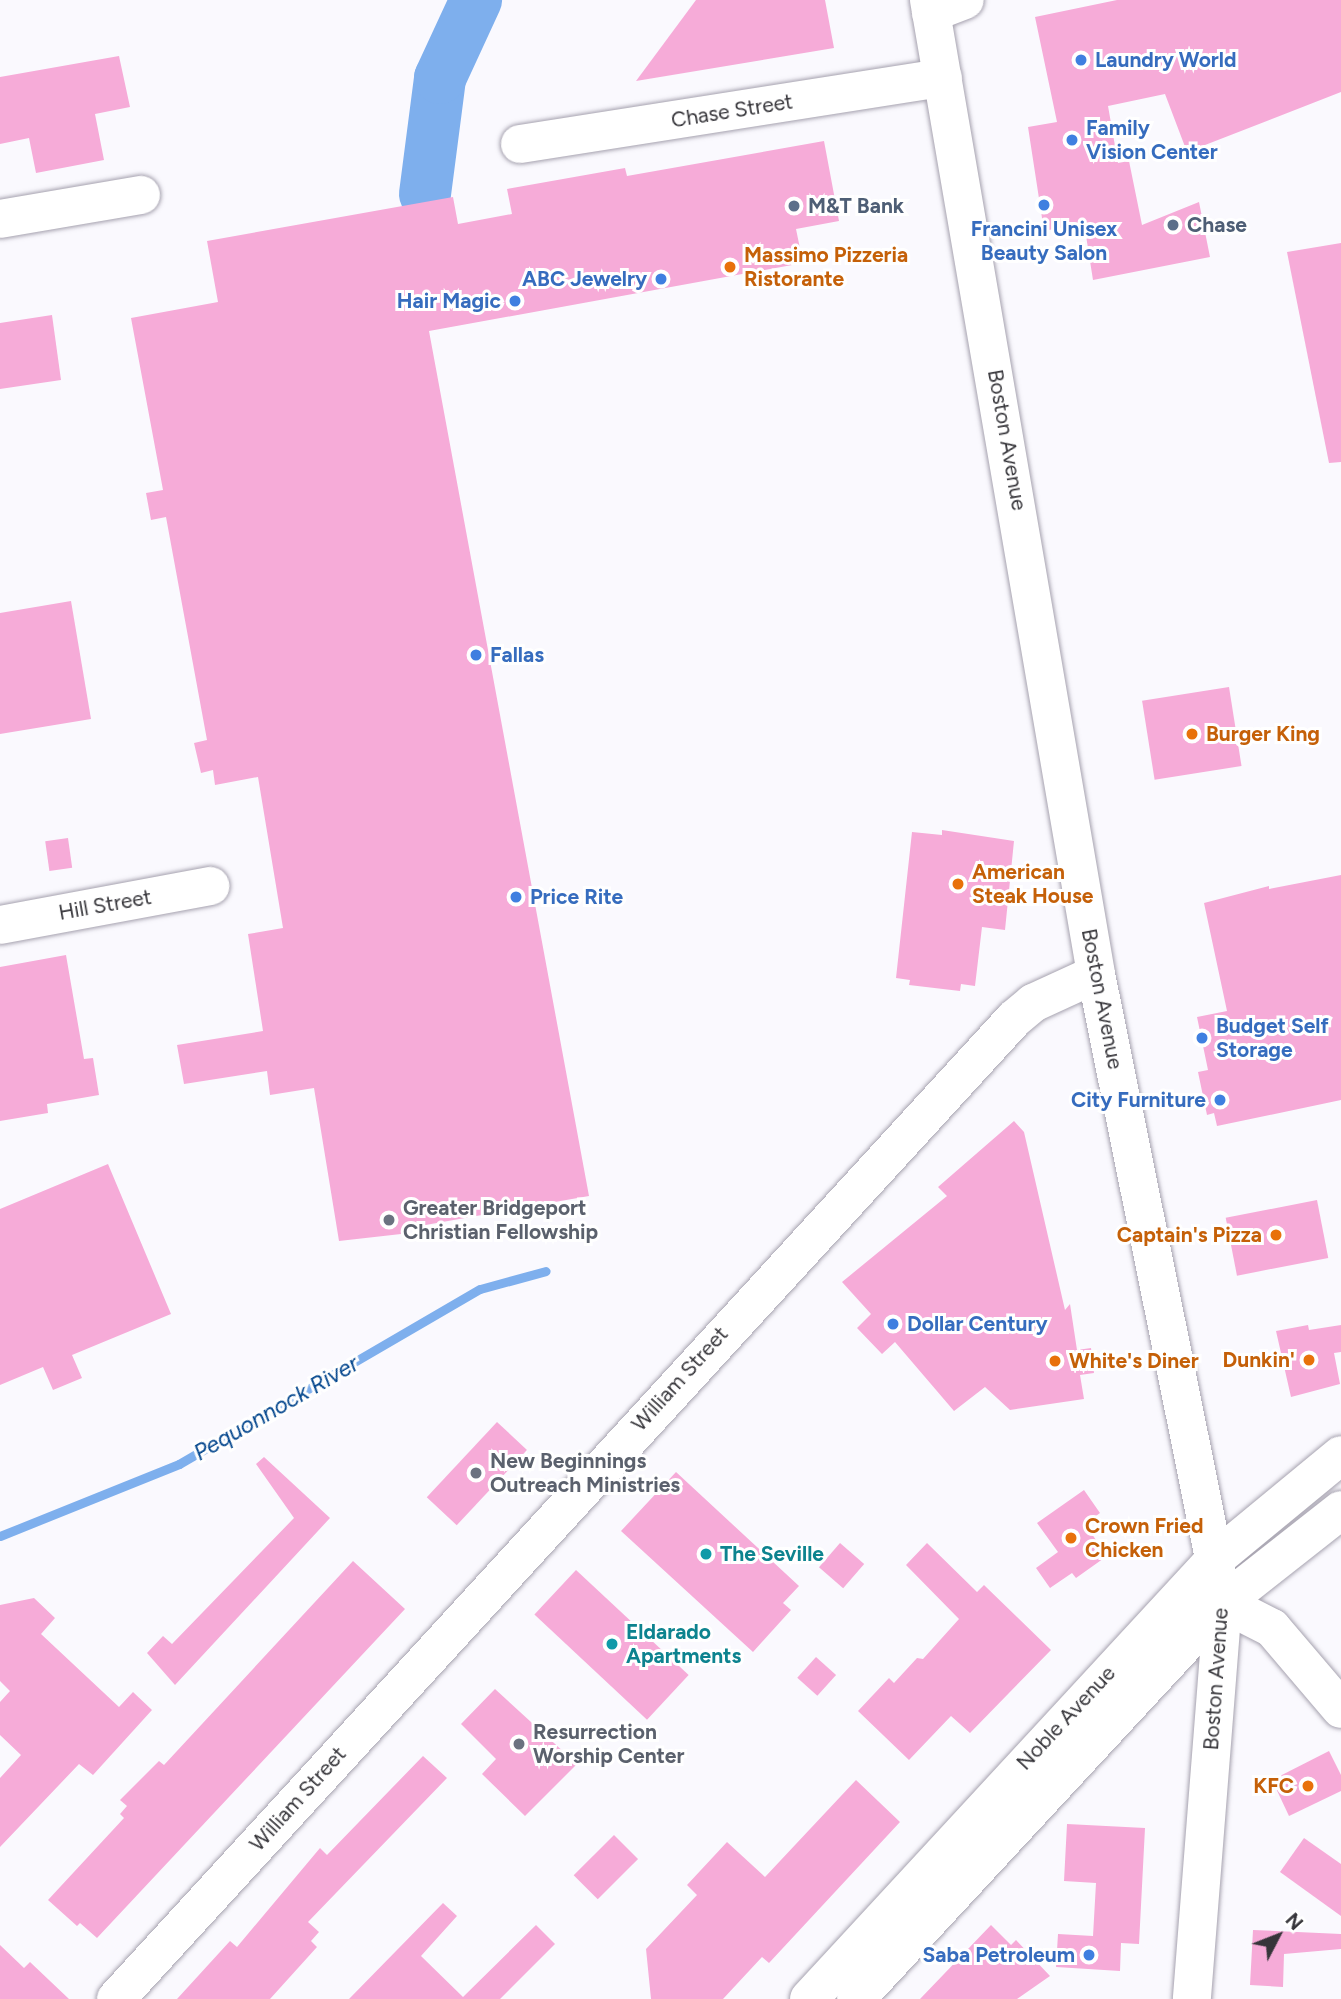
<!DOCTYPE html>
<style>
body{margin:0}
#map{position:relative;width:1341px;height:1999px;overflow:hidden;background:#faf9fe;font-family:Figtree,sans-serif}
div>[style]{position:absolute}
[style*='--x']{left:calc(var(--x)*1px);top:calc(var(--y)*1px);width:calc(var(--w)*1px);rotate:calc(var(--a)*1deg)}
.stream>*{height:9px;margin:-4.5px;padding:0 4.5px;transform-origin:4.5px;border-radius:4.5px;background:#7eafed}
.river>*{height:52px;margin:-26px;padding:0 26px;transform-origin:26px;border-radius:26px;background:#7eafed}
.building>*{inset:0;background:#f6abd8;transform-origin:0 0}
.roads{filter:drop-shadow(0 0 2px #a6a2af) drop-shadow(0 0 2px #a6a2af)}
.minor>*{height:38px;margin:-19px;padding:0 19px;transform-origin:19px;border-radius:19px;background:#fff}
.major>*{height:38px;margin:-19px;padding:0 19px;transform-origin:19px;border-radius:19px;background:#fff}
.dots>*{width:19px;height:19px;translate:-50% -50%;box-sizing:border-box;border:4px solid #fff;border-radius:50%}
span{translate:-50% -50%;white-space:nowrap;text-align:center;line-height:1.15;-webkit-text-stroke:6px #fff;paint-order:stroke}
.shop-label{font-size:21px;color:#366cbe;font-weight:700}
.left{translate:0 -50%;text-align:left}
.right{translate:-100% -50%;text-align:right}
.street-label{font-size:21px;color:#36353a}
.service-label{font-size:21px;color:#4e5e75;font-weight:700}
.food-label{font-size:21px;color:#c56008;font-weight:700}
.worship-label{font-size:21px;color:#5b616d;font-weight:700}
.culture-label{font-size:21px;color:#0d838f;font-weight:700}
.water-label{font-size:23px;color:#00448c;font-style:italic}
.north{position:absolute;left:1243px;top:1901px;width:70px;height:70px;-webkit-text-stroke:5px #fff;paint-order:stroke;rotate:48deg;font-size:19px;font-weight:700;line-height:28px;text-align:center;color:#36353a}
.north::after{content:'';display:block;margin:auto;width:24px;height:32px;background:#36353a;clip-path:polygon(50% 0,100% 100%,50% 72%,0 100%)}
</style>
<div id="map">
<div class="stream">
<i style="--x:0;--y:1536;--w:193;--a:-21.9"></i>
<i style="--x:179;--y:1464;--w:348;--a:-30.2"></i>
<i style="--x:480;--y:1289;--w:68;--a:-15.3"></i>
</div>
<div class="river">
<i style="--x:425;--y:194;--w:117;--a:-82.6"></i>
<i style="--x:440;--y:78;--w:86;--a:-65.2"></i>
</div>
<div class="building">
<i style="clip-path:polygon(696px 0,825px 0,834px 48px,636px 81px)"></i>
<i style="clip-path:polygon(1117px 0,1341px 0,1341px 92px,1187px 152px,1165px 94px,1108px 106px,1118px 163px,1129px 161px,1142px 225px,1199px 202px,1210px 257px,1093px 280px,1084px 223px,1044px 231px,1028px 127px,1057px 122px,1035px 17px)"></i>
<i style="clip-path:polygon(119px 56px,130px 107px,95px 114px,104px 160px,36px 173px,29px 138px,0 144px,0 77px)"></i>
<i style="clip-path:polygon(824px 141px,839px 221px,796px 229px,803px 263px,429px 331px,589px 1196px,403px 1229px,401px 1234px,339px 1241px,314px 1088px,270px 1095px,267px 1071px,184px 1084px,177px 1045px,263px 1031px,248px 934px,283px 928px,258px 777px,215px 785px,213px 770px,201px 773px,194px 743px,207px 740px,166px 517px,151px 520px,146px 493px,163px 490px,131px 318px,218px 302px,207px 241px,453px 197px,458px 224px,512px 214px,507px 189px,625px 168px,627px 176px)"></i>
<i style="clip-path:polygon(1341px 243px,1341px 462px,1329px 463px,1287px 252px)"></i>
<i style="clip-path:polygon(52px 315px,61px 380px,0 389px,0 323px)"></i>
<i style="clip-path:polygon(71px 601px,91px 719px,0 734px,0 613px)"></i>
<i style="left:1229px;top:687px;width:80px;height:88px;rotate:81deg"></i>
<i style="clip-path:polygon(942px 830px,1014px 841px,1005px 930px,982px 927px,975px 986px,961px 984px,960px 991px,909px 985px,910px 980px,896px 978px,912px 832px,942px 835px)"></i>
<i style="left:68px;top:838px;width:30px;height:23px;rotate:82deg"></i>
<i style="clip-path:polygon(1341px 875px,1341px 1100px,1217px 1126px,1214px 1113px,1207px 1115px,1198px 1072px,1208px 1070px,1197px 1017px,1227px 1011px,1204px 903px,1269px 886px,1269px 889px)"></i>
<i style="clip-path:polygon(66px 955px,84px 1059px,93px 1058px,99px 1095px,47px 1104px,48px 1113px,0 1121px,0 967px)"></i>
<i style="clip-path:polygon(1014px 1121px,1024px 1132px,1065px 1310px,1070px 1304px,1077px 1350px,1091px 1348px,1094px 1373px,1080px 1375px,1084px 1399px,1010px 1410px,985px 1387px,954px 1411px,895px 1342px,882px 1354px,857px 1328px,871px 1314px,842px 1282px,947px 1196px,938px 1187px)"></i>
<i style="clip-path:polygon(108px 1164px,171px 1314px,72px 1355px,82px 1378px,53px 1390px,43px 1367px,0 1385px,0 1209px)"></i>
<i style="left:1317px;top:1200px;width:59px;height:93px;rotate:79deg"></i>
<i style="clip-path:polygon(1308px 1325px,1309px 1330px,1341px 1325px,1341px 1352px,1334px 1353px,1340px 1384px,1291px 1397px,1276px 1331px)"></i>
<i style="left:497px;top:1422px;width:41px;height:103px;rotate:43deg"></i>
<i style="clip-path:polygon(264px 1457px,330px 1518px,175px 1685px,147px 1653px,163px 1636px,172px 1644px,294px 1518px,256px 1464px)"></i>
<i style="clip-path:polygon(676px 1472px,799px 1586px,783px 1603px,791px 1610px,753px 1652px,621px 1531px)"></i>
<i style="clip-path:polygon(1084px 1490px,1100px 1513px,1085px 1524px,1107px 1556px,1076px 1578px,1072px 1573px,1050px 1588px,1036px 1568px,1058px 1552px,1037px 1523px)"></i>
<i style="left:840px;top:1543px;width:32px;height:32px;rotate:41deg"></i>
<i style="clip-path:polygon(927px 1543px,977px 1592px,984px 1585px,1051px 1650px,970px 1733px,951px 1716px,909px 1760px,858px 1711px,889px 1678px,894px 1683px,917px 1658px,923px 1659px,959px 1619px,906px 1565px)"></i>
<i style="clip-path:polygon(353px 1561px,405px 1609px,97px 1938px,80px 1923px,77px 1926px,48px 1900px,124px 1818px,120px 1814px,127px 1806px,120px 1800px,159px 1761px,164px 1765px)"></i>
<i style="left:576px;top:1570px;width:154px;height:61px;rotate:43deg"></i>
<i style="clip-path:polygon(34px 1598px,55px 1618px,41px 1634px,119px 1707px,133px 1692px,152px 1710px,93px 1775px,79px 1764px,0 1847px,0 1778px,21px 1755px,0 1735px,0 1702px,10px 1691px,0 1681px,0 1605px)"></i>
<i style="left:816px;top:1657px;width:27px;height:28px;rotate:42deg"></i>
<i style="clip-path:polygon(495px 1689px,577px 1764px,525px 1816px,482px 1774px,496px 1759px,461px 1724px)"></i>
<i style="clip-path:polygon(1329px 1751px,1341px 1775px,1341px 1791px,1289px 1816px,1272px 1780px)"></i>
<i style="clip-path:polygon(423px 1756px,447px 1778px,308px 1922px,319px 1932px,311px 1941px,317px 1947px,270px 1999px,177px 1999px,230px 1941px,237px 1947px,320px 1848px,327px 1855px)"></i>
<i style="clip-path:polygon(856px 1780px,900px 1822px,769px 1963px,762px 1957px,723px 1999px,651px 1999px,646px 1949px,697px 1895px,687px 1885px,727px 1842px,765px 1877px)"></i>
<i style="clip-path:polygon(1067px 1824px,1145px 1828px,1139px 1944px,1121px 1943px,1120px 1971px,1056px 1967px,1058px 1934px,1093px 1936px,1096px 1883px,1064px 1881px)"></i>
<i style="left:614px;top:1835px;width:34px;height:57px;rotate:45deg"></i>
<i style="clip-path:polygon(1304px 1838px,1341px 1864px,1341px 1916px,1280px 1872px)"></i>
<i style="clip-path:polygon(443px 1903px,457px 1916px,421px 1956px,463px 1997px,536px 1925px,555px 1944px,500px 1999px,349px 1999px)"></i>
<i style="clip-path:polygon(991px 1925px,1011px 1945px,1016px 1940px,1050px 1976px,1017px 1999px,920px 1999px)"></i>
<i style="clip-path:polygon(1253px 1930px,1341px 1934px,1341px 1949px,1284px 1954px,1283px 1987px,1250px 1985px)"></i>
<i style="clip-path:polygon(0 1945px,24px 1968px,30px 1962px,69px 1999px,0 1999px)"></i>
</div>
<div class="roads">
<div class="minor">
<i style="--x:931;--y:13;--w:36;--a:-21"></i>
<i style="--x:520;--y:144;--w:428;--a:-8.9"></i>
<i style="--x:0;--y:219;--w:143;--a:-9.7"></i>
<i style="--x:0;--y:925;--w:214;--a:-10.5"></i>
<i style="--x:1223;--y:1603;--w:55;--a:27"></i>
<i style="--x:1272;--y:1628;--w:106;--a:49.6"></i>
<i style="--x:116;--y:1999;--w:1329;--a:-47.5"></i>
<i style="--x:1014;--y:1019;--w:25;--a:-40"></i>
<i style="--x:1033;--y:1003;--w:69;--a:-24.7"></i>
</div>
<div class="major">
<i style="--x:929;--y:0;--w:988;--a:80.27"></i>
<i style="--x:1096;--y:974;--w:642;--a:78.59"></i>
<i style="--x:1223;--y:1603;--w:397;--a:94.5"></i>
<i style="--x:809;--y:1999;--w:599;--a:-47.3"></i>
<i style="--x:1215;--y:1559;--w:163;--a:-39.5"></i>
<i style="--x:856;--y:1999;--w:540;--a:-47.18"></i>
<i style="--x:1223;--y:1603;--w:150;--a:-38.2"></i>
</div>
</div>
<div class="dots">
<i style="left:1081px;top:60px;background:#3f7fe0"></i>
<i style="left:1072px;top:140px;background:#3f7fe0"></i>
<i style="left:1044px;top:205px;background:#3f7fe0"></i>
<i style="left:794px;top:206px;background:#5c6f8a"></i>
<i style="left:1173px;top:225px;background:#5c6f8a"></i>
<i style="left:730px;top:267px;background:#e8710a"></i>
<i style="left:661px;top:279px;background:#3f7fe0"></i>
<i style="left:515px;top:301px;background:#3f7fe0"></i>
<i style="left:476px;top:655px;background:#3f7fe0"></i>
<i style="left:1192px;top:734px;background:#e8710a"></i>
<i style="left:958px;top:884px;background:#e8710a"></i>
<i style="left:516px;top:897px;background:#3f7fe0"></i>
<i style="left:1202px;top:1038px;background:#3f7fe0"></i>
<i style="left:1220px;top:1100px;background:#3f7fe0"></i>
<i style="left:389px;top:1220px;background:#6b7280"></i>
<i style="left:1276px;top:1235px;background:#e8710a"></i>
<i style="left:893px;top:1324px;background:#3f7fe0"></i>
<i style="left:1309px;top:1360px;background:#e8710a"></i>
<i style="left:1055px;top:1361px;background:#e8710a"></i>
<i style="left:476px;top:1473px;background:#6b7280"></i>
<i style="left:1071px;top:1538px;background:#e8710a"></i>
<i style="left:706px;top:1554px;background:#0f9aa8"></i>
<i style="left:612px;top:1644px;background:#0f9aa8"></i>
<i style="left:519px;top:1744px;background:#6b7280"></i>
<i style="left:1308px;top:1786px;background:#e8710a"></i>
<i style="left:1089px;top:1955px;background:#3f7fe0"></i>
</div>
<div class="shop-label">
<span class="left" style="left:1095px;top:60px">Laundry World</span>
<span class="left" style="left:1086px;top:140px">Family<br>Vision Center</span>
<span style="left:1044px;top:241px">Francini Unisex<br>Beauty Salon</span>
<span class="right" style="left:647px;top:279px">ABC Jewelry</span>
<span class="right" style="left:501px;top:301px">Hair Magic</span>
<span class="left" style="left:490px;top:655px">Fallas</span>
<span class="left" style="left:530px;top:897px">Price Rite</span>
<span class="left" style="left:1216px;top:1038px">Budget Self<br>Storage</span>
<span class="right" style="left:1206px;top:1100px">City Furniture</span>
<span class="left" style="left:907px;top:1324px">Dollar Century</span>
<span class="right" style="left:1075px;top:1955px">Saba Petroleum</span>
</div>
<div class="street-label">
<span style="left:732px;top:111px;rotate:-9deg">Chase Street</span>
<span style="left:1007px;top:440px;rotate:80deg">Boston Avenue</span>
<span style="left:105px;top:905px;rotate:-10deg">Hill Street</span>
<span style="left:1102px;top:999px;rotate:79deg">Boston Avenue</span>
<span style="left:680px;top:1379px;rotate:-48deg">William Street</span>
<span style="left:1216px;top:1679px;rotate:-86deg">Boston Avenue</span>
<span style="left:1066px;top:1718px;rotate:-47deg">Noble Avenue</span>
<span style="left:298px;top:1799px;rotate:-48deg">William Street</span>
</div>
<div class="service-label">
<span class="left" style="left:808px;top:206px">M&amp;T Bank</span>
<span class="left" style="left:1187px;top:225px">Chase</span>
</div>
<div class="food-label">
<span class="left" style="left:744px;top:267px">Massimo Pizzeria<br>Ristorante</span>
<span class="left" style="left:1206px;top:734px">Burger King</span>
<span class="left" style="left:972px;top:884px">American<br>Steak House</span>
<span class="right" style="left:1262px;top:1235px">Captain's Pizza</span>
<span class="right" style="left:1295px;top:1360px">Dunkin'</span>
<span class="left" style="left:1069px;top:1361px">White's Diner</span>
<span class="left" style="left:1085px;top:1538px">Crown Fried<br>Chicken</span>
<span class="right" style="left:1294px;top:1786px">KFC</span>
</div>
<div class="worship-label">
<span class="left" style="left:403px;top:1220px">Greater Bridgeport<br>Christian Fellowship</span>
<span class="left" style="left:490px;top:1473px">New Beginnings<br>Outreach Ministries</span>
<span class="left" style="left:533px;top:1744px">Resurrection<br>Worship Center</span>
</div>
<div class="culture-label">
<span class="left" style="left:720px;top:1554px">The Seville</span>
<span class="left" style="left:626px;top:1644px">Eldarado<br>Apartments</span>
</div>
<div class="water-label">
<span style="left:276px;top:1408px;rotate:-30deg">Pequonnock River</span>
</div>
<div class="north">N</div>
</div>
